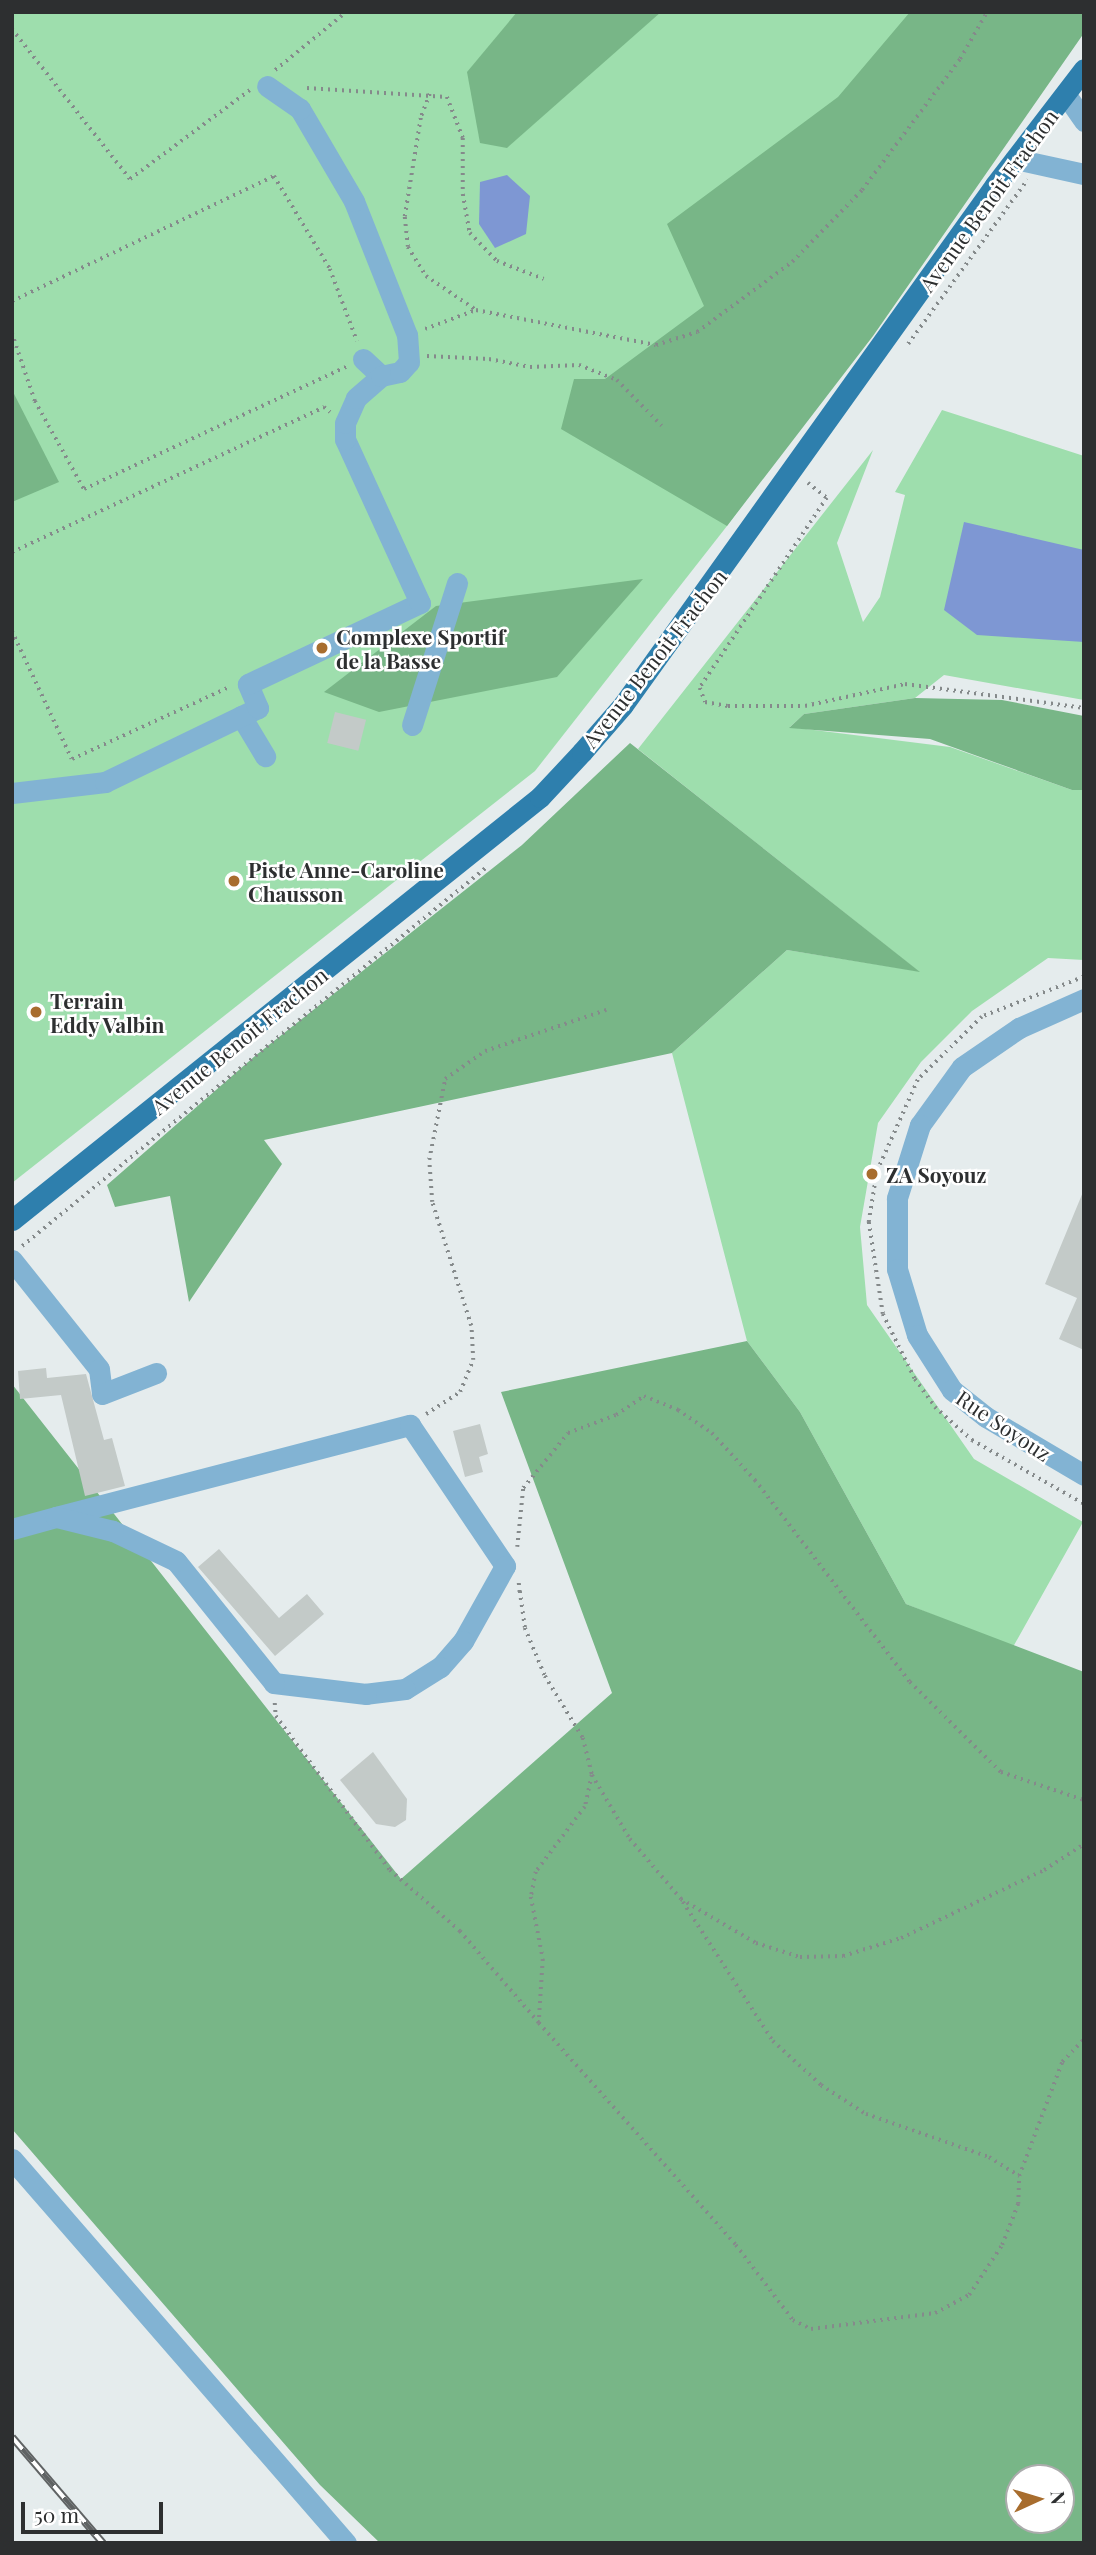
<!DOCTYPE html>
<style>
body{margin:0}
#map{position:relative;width:1096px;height:2555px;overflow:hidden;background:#e5eced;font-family:"Playfair Display",serif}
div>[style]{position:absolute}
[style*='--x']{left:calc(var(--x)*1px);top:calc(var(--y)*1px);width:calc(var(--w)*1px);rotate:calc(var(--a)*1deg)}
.green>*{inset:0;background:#9edead}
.forest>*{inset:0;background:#78b687}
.water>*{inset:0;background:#7e97d3}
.building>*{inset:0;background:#c3cac8;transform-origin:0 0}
.path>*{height:3.5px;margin-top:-1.75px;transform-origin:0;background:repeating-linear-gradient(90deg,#858a8b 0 2px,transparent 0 7px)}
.minor>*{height:21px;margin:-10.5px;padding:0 10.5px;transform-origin:10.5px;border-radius:10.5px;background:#82b3d3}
.major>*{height:21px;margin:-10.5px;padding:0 10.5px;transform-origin:10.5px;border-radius:10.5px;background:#2e7fad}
.rail>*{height:8px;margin-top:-4px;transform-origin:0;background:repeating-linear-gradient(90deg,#fff 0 16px,#606364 0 32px);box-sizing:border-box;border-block:2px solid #606364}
.dots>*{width:19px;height:19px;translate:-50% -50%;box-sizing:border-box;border:4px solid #fff;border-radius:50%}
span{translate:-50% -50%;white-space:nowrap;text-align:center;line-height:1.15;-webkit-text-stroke:5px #fff;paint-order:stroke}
.street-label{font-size:21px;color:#2d2f30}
.poi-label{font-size:21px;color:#2d2f30;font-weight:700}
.left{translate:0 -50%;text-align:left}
.frame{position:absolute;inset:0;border:14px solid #2d2f30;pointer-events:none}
.north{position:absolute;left:1005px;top:2464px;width:70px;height:70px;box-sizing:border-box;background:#fff;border:2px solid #abacac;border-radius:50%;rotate:86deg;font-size:19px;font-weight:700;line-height:28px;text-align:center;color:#2d2f30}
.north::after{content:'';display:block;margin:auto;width:24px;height:32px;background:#a86d2e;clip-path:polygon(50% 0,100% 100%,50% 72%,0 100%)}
.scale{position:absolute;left:21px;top:2502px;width:142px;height:32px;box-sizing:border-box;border:4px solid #2d2f30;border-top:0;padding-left:9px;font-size:21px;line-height:24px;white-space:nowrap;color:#2d2f30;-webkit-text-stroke:5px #fff;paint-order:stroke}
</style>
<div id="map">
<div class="green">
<i style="clip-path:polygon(12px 12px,1084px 12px,1084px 32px,727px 526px,535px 771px,12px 1183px)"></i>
<i style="clip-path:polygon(942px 410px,1084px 456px,1084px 700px,944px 675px,915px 698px,804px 714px,790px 727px,950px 747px,1072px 790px,1084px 790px,1084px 960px,1048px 958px,972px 1011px,921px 1062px,878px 1123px,860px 1227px,867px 1305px,974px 1459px,1083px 1522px,1013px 1647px,906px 1604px,800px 1412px,747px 1341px,672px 1053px,787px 950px,918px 971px,638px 749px,873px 450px,837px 543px,863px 622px,880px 597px,905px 495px,895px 492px)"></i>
</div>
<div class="forest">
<i style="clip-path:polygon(517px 12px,661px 12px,507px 148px,480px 143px,467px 72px)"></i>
<i style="clip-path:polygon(910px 12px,1084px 12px,1084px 33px,873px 336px,727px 526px,561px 429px,574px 379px,605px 379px,704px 306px,667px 224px,838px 97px)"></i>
<i style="clip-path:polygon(12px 390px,59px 482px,12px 502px)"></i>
<i style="clip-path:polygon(643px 579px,557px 677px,379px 712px,324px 692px,436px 606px)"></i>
<i style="clip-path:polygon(915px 698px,1002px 700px,1084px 716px,1084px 790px,1072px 790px,930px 739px,789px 728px,804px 714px)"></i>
<i style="clip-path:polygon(630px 743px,920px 972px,787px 950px,672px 1053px,264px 1140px,282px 1164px,189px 1302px,170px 1196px,115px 1207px,107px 1185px,255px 1056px,522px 845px)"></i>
<i style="clip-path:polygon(evenodd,747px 1341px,800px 1412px,906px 1604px,1084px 1672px,1084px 2543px,380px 2543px,320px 2485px,12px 2129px,12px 1384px,401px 1879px,612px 1693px,501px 1392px,747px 1341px,1019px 2478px,1061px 2478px,1061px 2520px,1019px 2520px,1019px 2478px)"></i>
</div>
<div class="water">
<i style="clip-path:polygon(507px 175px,530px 196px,526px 234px,495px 248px,479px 224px,480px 182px)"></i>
<i style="clip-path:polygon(964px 522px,1084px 550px,1084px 642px,977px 635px,944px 610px)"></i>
</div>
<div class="building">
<i style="left:335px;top:712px;width:32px;height:32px;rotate:14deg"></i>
<i style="clip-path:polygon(1083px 1192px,1084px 1192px,1084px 1350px,1059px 1339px,1077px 1298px,1045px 1284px)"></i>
<i style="clip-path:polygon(46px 1368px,47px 1378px,86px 1374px,104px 1440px,112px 1438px,125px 1486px,85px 1496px,61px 1395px,20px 1399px,18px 1371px)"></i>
<i style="clip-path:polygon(480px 1424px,488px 1454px,479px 1457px,483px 1472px,465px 1477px,453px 1431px)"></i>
<i style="clip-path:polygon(219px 1549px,279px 1618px,307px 1594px,324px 1614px,275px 1656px,198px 1567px)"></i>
<i style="clip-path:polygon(373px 1752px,407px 1799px,406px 1820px,395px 1827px,376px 1824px,340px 1780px)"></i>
</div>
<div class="path">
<i style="--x:12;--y:29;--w:191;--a:51.8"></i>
<i style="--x:130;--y:179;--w:149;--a:-36.6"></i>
<i style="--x:275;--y:70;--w:92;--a:-39.2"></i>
<i style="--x:307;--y:88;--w:140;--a:3.7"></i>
<i style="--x:447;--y:97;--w:44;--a:68.7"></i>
<i style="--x:463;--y:138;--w:56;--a:90"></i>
<i style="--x:463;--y:194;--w:40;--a:80"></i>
<i style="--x:470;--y:233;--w:39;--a:46"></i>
<i style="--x:497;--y:261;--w:50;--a:21"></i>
<i style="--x:430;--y:94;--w:26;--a:111"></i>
<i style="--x:421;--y:118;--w:100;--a:99.2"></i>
<i style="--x:405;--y:217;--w:30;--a:84"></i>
<i style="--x:408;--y:247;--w:34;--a:58"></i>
<i style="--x:426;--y:276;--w:60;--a:34.2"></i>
<i style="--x:476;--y:310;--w:183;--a:11"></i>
<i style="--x:656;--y:345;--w:43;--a:-17.6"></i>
<i style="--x:697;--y:332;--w:118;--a:-36.4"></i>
<i style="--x:792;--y:262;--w:100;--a:-45.8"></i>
<i style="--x:862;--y:190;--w:164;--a:-53.2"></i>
<i style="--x:960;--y:59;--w:54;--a:-60.1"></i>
<i style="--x:12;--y:301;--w:290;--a:-25.5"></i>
<i style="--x:274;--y:176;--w:109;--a:58.9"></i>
<i style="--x:330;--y:269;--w:77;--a:69.4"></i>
<i style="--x:425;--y:329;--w:54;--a:-20.4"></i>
<i style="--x:12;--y:333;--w:72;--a:71.3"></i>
<i style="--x:35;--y:401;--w:101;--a:60.9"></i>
<i style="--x:84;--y:489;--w:291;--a:-25"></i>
<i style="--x:908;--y:344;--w:203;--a:-54"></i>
<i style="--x:427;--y:356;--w:62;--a:2.8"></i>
<i style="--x:489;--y:359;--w:42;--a:11"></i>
<i style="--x:530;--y:367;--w:49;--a:-2.3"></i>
<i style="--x:579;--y:365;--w:41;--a:21.5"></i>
<i style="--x:617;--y:380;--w:64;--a:45.6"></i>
<i style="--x:808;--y:483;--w:24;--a:38"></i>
<i style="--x:827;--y:498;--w:229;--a:123.8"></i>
<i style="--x:700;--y:688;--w:15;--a:70"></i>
<i style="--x:705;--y:702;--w:23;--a:10"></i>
<i style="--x:728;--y:706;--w:77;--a:0"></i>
<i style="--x:805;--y:706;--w:102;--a:-12.4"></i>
<i style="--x:905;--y:684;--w:181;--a:7.6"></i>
<i style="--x:12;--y:552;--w:344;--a:-24.9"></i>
<i style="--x:324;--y:407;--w:8;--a:40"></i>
<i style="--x:12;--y:631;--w:141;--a:64.9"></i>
<i style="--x:72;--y:759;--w:173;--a:-24.6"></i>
<i style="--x:1084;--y:977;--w:110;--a:158.6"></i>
<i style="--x:982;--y:1017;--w:90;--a:135.5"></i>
<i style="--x:918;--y:1080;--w:101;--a:114"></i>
<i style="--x:877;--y:1172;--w:51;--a:99.1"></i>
<i style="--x:869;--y:1222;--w:93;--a:81.3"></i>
<i style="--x:883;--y:1314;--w:72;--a:63.8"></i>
<i style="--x:915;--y:1379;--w:34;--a:54"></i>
<i style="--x:935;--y:1407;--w:50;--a:41.7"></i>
<i style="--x:972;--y:1440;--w:129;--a:29.7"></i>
<i style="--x:22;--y:1246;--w:601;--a:-39.2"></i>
<i style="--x:426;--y:1414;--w:40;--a:-32.9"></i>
<i style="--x:460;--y:1392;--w:35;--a:-68"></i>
<i style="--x:473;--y:1360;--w:34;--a:-93"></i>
<i style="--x:471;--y:1326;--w:130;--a:-107.5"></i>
<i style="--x:432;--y:1202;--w:42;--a:-94.1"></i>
<i style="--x:429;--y:1160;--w:83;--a:-78.8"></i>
<i style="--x:445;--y:1079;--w:49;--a:-35"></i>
<i style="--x:485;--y:1051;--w:128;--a:-18.7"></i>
<i style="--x:517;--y:1547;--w:59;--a:-84.2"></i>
<i style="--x:523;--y:1488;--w:71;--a:-50.7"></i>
<i style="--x:568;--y:1433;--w:51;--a:-20.6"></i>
<i style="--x:616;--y:1415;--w:34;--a:-34"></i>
<i style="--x:644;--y:1396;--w:37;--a:22"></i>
<i style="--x:678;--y:1410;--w:41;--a:34.1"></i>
<i style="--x:712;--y:1433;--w:64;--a:47.5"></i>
<i style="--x:755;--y:1480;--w:255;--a:52.5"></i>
<i style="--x:910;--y:1682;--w:128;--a:44.7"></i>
<i style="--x:1001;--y:1772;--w:88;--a:18.6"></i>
<i style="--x:519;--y:1583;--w:9;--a:84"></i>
<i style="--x:520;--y:1591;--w:37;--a:82"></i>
<i style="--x:525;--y:1628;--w:52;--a:67.4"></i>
<i style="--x:545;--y:1676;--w:73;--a:58.5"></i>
<i style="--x:583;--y:1738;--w:38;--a:76"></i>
<i style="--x:592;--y:1775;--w:74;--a:59.3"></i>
<i style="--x:630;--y:1839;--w:79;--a:49.6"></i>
<i style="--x:681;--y:1899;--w:87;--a:30.4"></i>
<i style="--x:756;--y:1943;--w:46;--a:17.7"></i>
<i style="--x:800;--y:1957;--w:43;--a:-1.3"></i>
<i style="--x:843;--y:1956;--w:61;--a:-17.2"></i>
<i style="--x:901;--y:1938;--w:158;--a:-25.4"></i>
<i style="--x:1044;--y:1870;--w:48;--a:-33"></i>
<i style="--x:275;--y:1703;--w:13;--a:86"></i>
<i style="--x:276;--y:1716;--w:192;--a:53.5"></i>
<i style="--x:390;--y:1870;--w:93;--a:41.1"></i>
<i style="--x:460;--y:1931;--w:121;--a:49.3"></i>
<i style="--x:592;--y:1775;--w:33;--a:102"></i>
<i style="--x:585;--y:1807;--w:81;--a:127"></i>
<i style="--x:536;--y:1872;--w:25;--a:101"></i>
<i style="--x:531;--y:1897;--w:63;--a:79"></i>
<i style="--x:543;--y:1959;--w:64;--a:93.6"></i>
<i style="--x:539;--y:2023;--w:297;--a:48.4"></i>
<i style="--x:736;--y:2245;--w:94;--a:52.8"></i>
<i style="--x:793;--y:2320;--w:20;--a:27"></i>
<i style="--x:811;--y:2329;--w:125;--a:-7.4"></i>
<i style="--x:935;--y:2313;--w:38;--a:-28"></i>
<i style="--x:969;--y:2295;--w:60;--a:-56.6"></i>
<i style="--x:1002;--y:2245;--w:44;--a:-68.7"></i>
<i style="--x:1018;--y:2204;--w:28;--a:-88"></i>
<i style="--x:1019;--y:2176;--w:122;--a:-69.3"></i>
<i style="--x:1062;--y:2062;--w:32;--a:-46"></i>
<i style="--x:683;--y:1902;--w:166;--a:57.1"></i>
<i style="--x:773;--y:2041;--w:65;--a:42.5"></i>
<i style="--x:821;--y:2085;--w:54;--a:32.8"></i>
<i style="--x:866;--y:2114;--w:130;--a:19.3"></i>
<i style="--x:989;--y:2157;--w:36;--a:32"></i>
</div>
<div class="minor">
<i style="--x:1066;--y:95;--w:32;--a:55"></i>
<i style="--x:1015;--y:159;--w:71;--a:12.3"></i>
<i style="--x:363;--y:359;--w:25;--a:43"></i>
<i style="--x:241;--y:716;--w:47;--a:59"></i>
<i style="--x:412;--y:725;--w:149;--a:-72.4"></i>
<i style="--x:12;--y:793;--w:94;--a:-6.7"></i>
<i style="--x:105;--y:782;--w:170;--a:-25.8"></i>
<i style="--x:258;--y:708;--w:26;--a:-113"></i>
<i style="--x:248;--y:684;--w:190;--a:-25.2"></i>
<i style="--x:420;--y:603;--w:180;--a:-114.6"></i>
<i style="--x:345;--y:439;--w:16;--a:-90"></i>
<i style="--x:345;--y:423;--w:27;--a:-66"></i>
<i style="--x:356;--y:398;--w:33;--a:-41"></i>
<i style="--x:381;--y:376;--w:19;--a:-12"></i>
<i style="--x:400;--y:372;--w:13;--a:-48"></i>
<i style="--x:409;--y:362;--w:27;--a:-94"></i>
<i style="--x:407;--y:335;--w:144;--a:-111.6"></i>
<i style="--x:354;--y:201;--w:107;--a:-120.4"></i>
<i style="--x:300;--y:109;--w:40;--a:-145.1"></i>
<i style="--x:1084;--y:999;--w:71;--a:156"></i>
<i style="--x:1019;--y:1028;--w:69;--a:145.6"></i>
<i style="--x:962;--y:1067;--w:72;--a:125.9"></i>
<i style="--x:920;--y:1125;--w:77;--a:107.5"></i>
<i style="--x:897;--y:1198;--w:71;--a:90"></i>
<i style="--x:897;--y:1269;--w:69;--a:73.1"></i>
<i style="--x:917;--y:1335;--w:65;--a:57.5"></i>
<i style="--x:952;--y:1390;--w:43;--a:38.5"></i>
<i style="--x:986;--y:1417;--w:114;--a:30.6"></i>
<i style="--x:12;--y:1260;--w:139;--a:51.4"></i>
<i style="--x:99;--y:1369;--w:25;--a:83"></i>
<i style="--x:102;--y:1394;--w:58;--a:-21.3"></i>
<i style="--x:12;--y:1529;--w:46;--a:-15.3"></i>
<i style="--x:56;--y:1517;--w:366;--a:-14.6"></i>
<i style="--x:410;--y:1425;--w:170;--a:56"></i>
<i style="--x:505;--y:1566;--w:86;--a:119.2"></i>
<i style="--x:463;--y:1641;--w:35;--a:131"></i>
<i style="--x:440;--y:1667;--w:41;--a:147.8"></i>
<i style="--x:405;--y:1689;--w:39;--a:173"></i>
<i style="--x:366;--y:1694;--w:93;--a:-173.2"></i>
<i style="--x:274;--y:1683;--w:156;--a:-128.8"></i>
<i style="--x:176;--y:1561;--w:70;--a:-154.5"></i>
<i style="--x:113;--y:1531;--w:59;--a:-166.2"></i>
<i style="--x:12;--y:2159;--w:509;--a:48.98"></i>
</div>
<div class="major">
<i style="--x:12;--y:1220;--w:677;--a:-38.7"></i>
<i style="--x:540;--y:797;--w:62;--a:-47"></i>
<i style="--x:582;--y:752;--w:62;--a:-48.9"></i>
<i style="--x:623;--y:705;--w:639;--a:-54.42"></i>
<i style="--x:995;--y:185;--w:146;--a:-52.5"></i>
</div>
<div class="rail">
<i style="--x:12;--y:2437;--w:140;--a:49.4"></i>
</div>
<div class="dots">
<i style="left:322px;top:648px;background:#a86d2e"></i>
<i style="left:234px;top:881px;background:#a86d2e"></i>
<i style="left:36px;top:1012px;background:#a86d2e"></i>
<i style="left:872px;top:1174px;background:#a86d2e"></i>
</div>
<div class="street-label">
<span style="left:988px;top:200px;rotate:-54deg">Avenue Benoit Frachon</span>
<span style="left:654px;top:658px;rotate:-52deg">Avenue Benoit Frachon</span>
<span style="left:239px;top:1040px;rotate:-39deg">Avenue Benoit Frachon</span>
<span style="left:1004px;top:1425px;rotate:34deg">Rue Soyouz</span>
</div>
<div class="poi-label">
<span class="left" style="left:336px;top:648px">Complexe Sportif<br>de la Basse</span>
<span class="left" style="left:248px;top:881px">Piste Anne-Caroline<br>Chausson</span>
<span class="left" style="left:50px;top:1012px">Terrain<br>Eddy Valbin</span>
<span class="left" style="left:886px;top:1174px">ZA Soyouz</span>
</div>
<div class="frame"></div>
<div class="north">N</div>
<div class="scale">50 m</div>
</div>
